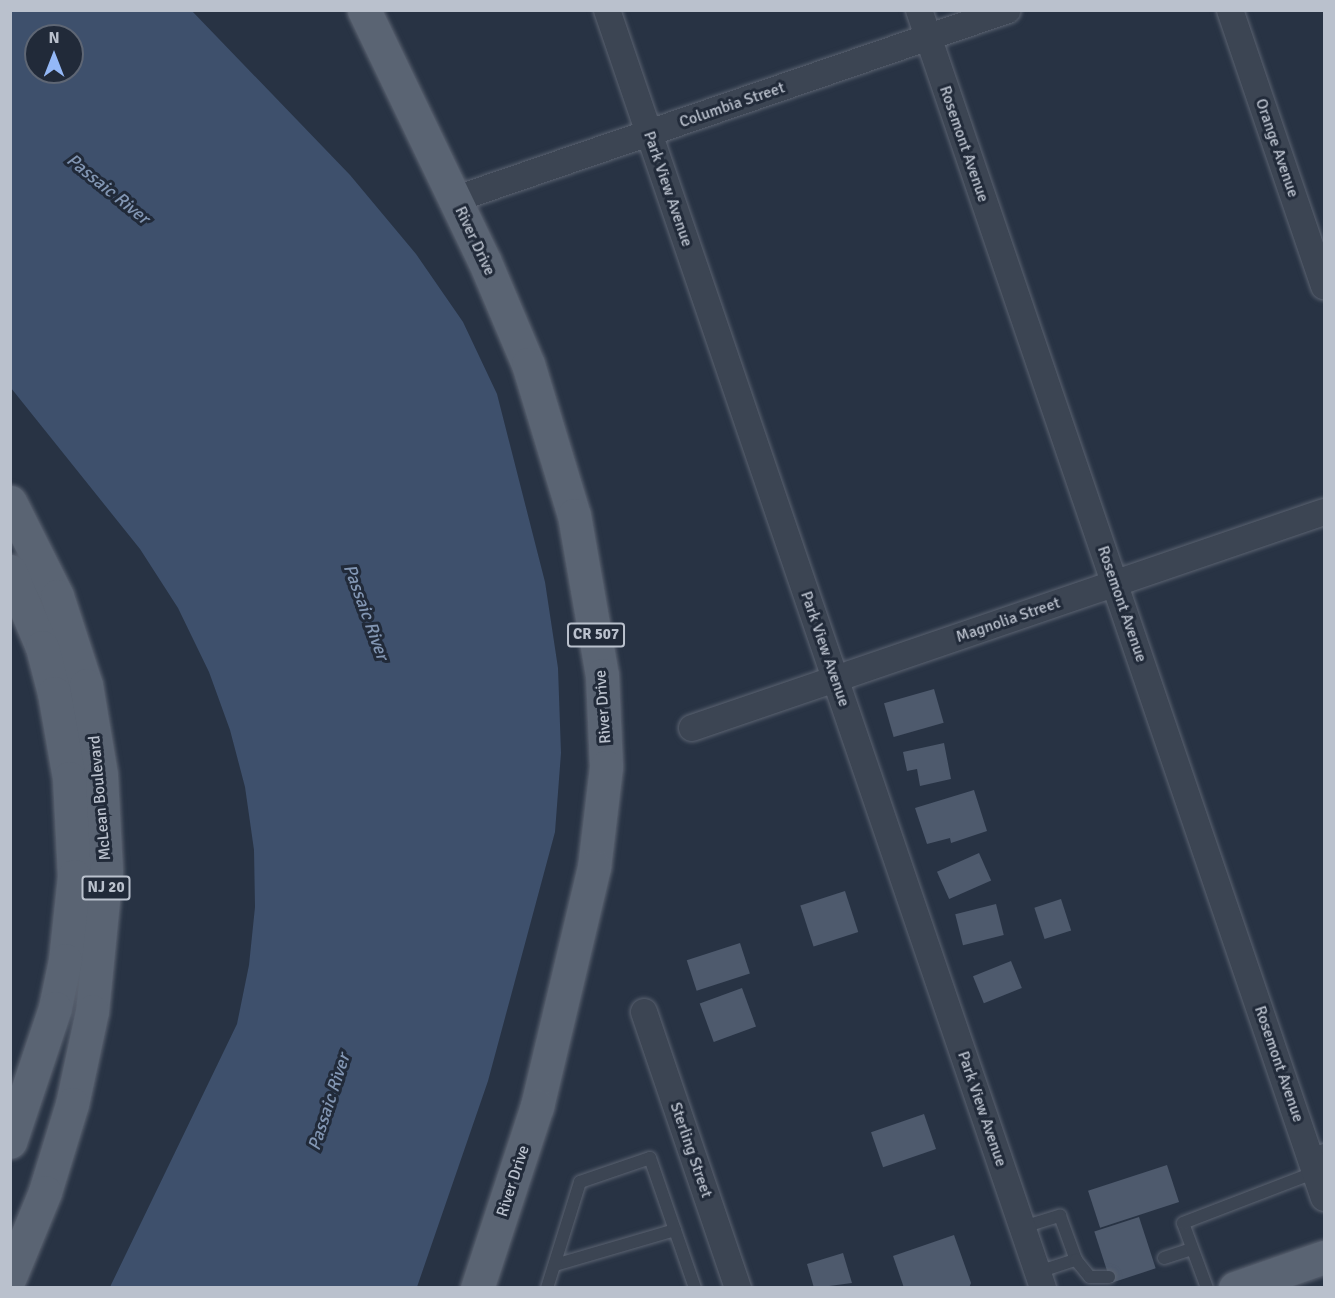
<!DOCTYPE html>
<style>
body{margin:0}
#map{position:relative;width:1335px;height:1298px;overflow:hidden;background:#283344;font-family:Signika,sans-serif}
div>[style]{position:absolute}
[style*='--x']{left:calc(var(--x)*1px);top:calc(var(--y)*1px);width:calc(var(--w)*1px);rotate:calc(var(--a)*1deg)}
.water>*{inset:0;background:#3e506c}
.building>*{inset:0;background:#4e5a6d;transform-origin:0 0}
.roads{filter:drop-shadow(0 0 2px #5b6371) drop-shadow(0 0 2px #5b6371)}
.lane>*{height:12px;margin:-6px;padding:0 6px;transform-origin:6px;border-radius:6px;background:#3c4553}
.street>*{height:26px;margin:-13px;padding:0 13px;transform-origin:13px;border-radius:13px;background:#3c4553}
.primary>*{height:33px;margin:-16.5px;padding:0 16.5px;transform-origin:16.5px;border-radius:16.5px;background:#5a6473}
span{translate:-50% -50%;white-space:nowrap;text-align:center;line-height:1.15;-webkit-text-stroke:6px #212a39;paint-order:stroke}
.shield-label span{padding:2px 4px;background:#212a39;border:2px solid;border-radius:4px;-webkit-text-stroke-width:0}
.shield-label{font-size:15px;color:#bac1cd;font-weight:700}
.street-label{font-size:16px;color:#bac1cd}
.water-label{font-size:18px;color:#8296b3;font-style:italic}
.frame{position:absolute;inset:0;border:12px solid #bac1cd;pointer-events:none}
.north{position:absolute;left:24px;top:24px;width:60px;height:60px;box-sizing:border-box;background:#212a39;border:2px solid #5e6674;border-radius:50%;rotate:0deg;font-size:16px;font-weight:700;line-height:24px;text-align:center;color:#bac1cd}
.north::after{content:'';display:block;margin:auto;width:21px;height:27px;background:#94b8f7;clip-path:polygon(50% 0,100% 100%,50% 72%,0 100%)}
</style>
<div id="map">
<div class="water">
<i style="clip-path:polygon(evenodd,192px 11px,350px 175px,416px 254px,463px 322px,497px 394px,545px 582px,558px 668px,561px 753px,555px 832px,488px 1081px,417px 1287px,110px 1287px,237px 1024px,249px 965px,255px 907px,254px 850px,245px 787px,230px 730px,209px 672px,178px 608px,140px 549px,11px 388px,11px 11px,192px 11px,36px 36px,72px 36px,72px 72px,36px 72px,36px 36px)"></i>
</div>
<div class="building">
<i style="left:934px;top:689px;width:35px;height:52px;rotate:74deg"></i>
<i style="clip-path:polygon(944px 743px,951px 779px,920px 786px,917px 769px,907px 771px,903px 752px)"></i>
<i style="clip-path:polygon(974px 790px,987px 831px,951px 843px,950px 838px,927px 844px,915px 808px)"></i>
<i style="left:979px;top:853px;width:30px;height:46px;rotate:66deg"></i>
<i style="left:845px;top:891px;width:43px;height:47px;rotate:72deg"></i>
<i style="left:1061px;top:899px;width:33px;height:28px;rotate:72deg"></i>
<i style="left:996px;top:904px;width:32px;height:42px;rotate:76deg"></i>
<i style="left:740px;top:943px;width:32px;height:56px;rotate:72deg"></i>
<i style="left:1011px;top:961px;width:29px;height:41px;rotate:68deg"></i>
<i style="left:742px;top:988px;width:41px;height:45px;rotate:70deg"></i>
<i style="left:924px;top:1114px;width:37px;height:56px;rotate:71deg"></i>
<i style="left:1167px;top:1165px;width:39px;height:83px;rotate:72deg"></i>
<i style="left:1139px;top:1217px;width:54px;height:47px;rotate:72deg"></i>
<i style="clip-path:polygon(954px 1235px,971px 1283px,969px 1288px,904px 1288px,893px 1256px)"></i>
<i style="clip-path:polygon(843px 1253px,852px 1283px,814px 1288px,807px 1264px)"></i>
</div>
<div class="roads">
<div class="lane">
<i style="--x:1310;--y:1154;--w:15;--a:-16"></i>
<i style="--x:1023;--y:1227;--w:39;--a:-17"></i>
<i style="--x:1060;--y:1216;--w:47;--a:70"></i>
<i style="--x:1164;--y:1258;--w:29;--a:-18"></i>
<i style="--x:555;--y:1265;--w:125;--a:-16.3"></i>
<i style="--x:1038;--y:1272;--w:40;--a:-18"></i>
<i style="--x:1076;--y:1260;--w:22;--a:51"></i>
<i style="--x:1090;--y:1277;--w:19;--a:0"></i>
<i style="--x:547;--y:1288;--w:111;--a:-72.7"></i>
<i style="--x:580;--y:1182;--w:74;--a:-18.9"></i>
<i style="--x:650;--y:1158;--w:138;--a:70.9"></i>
<i style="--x:1207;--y:1288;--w:69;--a:-110.3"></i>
<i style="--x:1183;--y:1223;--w:142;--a:-21"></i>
</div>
<div class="street">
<i style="--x:607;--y:10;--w:1350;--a:71.16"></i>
<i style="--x:919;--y:10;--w:1255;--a:71.18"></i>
<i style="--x:1230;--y:10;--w:292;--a:71.2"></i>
<i style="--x:456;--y:199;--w:583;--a:-18.9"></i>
<i style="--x:692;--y:728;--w:668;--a:-18.87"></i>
<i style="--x:644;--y:1012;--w:292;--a:71.2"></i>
</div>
<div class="primary">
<i style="--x:364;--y:10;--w:277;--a:64.4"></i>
<i style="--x:484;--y:260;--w:113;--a:67.1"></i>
<i style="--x:528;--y:364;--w:158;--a:73.1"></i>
<i style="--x:574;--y:515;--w:162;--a:80.1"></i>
<i style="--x:602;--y:675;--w:92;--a:87.5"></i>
<i style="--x:606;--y:767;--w:101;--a:96.8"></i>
<i style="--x:594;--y:867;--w:246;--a:103.4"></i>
<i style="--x:537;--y:1106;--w:192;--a:108.2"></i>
<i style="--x:10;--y:502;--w:105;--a:63.4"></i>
<i style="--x:57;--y:596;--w:94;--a:72"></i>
<i style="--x:86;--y:685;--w:91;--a:80.5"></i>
<i style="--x:101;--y:775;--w:96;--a:87"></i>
<i style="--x:106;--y:871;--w:141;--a:95.7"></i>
<i style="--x:92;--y:1011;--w:95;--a:102.1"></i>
<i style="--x:72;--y:1104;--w:92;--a:107.1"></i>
<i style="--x:45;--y:1192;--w:92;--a:112.4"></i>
<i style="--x:10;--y:571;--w:82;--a:67.2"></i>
<i style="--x:42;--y:647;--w:48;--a:75.4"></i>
<i style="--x:54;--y:693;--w:86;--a:80"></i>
<i style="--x:69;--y:778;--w:98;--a:87.1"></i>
<i style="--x:74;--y:876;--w:84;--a:96.1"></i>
<i style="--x:65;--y:960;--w:49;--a:101.8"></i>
<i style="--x:55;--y:1008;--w:141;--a:108.6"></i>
<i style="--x:1235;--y:1288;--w:94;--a:-19.2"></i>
</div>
</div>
<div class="shield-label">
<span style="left:596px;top:635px">CR 507</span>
<span style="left:106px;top:888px">NJ 20</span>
</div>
<div class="street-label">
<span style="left:732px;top:105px;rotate:-19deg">Columbia Street</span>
<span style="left:964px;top:144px;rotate:71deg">Rosemont Avenue</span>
<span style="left:1277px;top:148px;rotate:71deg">Orange Avenue</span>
<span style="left:668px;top:189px;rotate:71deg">Park View Avenue</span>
<span style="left:475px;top:241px;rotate:65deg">River Drive</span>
<span style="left:1122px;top:604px;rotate:71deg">Rosemont Avenue</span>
<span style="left:1008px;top:620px;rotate:-19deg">Magnolia Street</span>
<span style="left:825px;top:649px;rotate:71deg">Park View Avenue</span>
<span style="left:603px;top:707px;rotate:-94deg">River Drive</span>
<span style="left:100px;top:798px;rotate:-95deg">McLean Boulevard</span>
<span style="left:1279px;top:1064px;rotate:71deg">Rosemont Avenue</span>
<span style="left:982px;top:1109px;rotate:71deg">Park View Avenue</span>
<span style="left:691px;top:1150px;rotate:71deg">Sterling Street</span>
<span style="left:513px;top:1181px;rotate:-72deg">River Drive</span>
</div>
<div class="water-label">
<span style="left:108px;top:189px;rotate:39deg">Passaic River</span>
<span style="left:366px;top:612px;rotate:70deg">Passaic River</span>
<span style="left:329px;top:1102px;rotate:-72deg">Passaic River</span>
</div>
<div class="frame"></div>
<div class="north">N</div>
</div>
